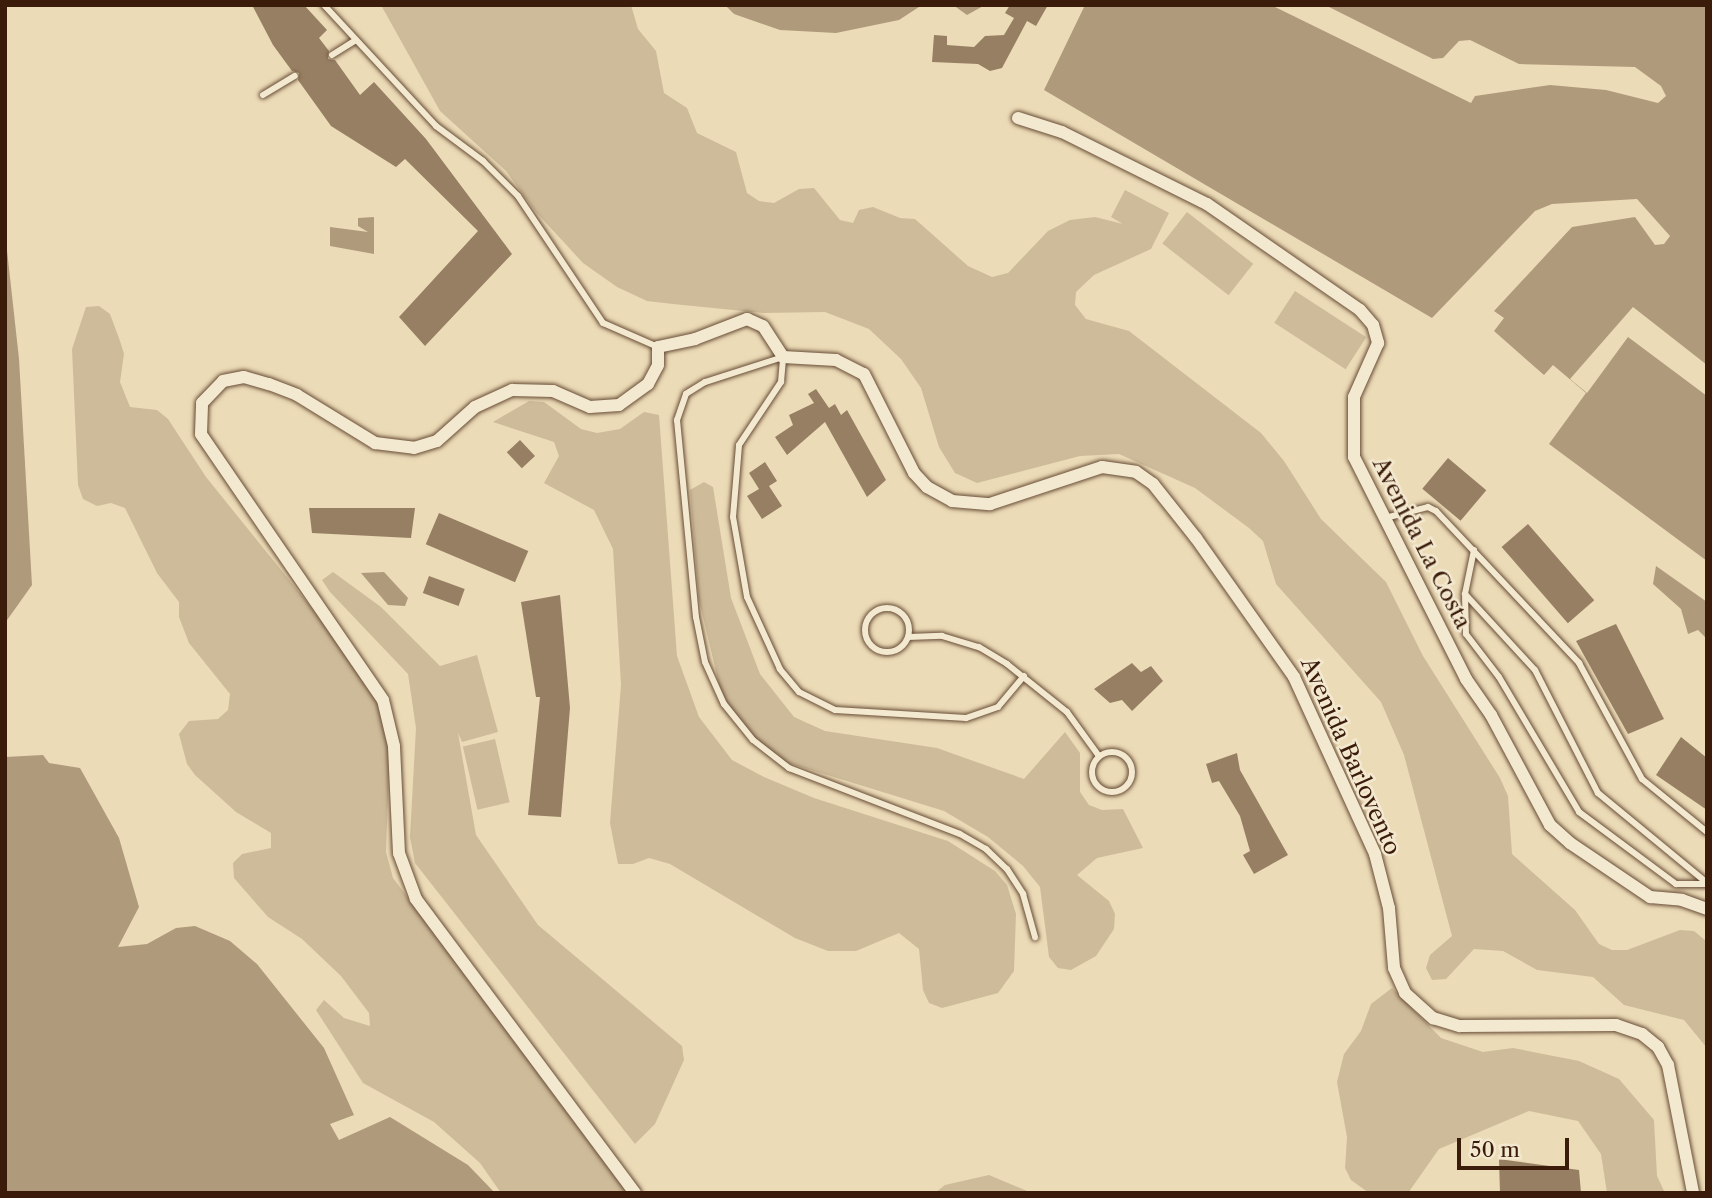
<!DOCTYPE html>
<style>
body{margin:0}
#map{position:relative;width:1712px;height:1198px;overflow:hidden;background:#ecdbb7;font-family:"Libre Caslon Text",serif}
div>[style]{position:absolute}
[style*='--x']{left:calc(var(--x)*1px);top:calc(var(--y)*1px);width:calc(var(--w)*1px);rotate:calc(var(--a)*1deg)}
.green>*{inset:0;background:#cebb9a;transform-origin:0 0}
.water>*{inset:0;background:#b09a7c}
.pier>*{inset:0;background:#ecdbb7}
.building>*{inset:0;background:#977f64;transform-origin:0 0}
.roads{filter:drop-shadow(0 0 2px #674c35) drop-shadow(0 0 2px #674c35)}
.service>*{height:6px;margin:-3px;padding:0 3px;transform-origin:3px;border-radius:3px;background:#f3e8d0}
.service>.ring{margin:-3px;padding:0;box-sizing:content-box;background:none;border:6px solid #f3e8d0;border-radius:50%}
.minor>*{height:12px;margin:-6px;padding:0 6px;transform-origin:6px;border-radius:6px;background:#f3e8d0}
span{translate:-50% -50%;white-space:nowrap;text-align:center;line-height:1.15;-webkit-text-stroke:5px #f3e8d0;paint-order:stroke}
.street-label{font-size:23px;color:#3b1c0a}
.frame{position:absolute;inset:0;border:7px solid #3b1c0a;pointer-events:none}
.scale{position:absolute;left:1457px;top:1138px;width:112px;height:32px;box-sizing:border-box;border:4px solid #3b1c0a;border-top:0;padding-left:9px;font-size:21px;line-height:24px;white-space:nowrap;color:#3b1c0a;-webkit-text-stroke:5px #f3e8d0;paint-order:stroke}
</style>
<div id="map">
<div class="green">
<i style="clip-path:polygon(381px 5px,631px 5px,638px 29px,656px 51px,664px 93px,687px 108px,697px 133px,736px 152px,747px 193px,759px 201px,774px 203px,799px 189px,814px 188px,840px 220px,853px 223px,859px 210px,873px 207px,900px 218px,915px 219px,968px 266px,992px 277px,1008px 273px,1048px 231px,1070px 220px,1095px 217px,1123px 224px,1111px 217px,1125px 190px,1169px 213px,1151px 249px,1094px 275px,1076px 292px,1075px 305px,1086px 319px,1129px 331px,1261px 433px,1284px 461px,1321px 519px,1386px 582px,1423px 656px,1500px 778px,1508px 796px,1512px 854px,1575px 910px,1599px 944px,1612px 950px,1627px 950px,1680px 930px,1694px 931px,1705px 940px,1707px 1048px,1684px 1020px,1624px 1005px,1593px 977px,1537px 970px,1503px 951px,1474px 949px,1446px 979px,1432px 980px,1426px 968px,1430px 955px,1452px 936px,1404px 755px,1381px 702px,1276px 584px,1263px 541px,1249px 528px,1195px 488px,1119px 454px,1080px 456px,977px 483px,955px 473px,939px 447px,921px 388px,901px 359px,869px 329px,825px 312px,763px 313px,673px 304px,647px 301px,617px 287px,583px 263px,535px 211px,506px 171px,440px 111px)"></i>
<i style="left:1187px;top:212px;width:84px;height:40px;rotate:38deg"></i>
<i style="left:1295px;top:291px;width:85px;height:38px;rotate:33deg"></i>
<i style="clip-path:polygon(99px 306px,110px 314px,120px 341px,124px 354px,120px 382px,130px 407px,157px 410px,168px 419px,206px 477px,377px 689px,390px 737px,386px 852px,393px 878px,630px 1193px,501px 1193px,480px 1163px,434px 1122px,363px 1083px,316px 1010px,324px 1000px,344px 1018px,370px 1026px,369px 1013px,341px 976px,302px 939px,268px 917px,234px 878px,233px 863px,242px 854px,271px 848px,271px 833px,236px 812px,195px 775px,187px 764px,179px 734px,189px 721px,218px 719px,228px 710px,230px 694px,189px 643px,179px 617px,179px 602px,157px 573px,125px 508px,111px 503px,97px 506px,83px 499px,78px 485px,72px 349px,86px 307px)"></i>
<i style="clip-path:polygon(529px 401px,544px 402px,581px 429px,597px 433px,620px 429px,644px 412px,659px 415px,677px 656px,699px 717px,732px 760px,764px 777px,814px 798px,948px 841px,995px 871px,1007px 885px,1016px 914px,1014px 971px,998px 993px,942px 1008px,929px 1003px,923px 990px,919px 949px,899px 933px,856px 951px,828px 951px,795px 938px,670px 864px,649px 858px,633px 864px,618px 864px,610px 823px,621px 685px,613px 549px,594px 510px,544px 483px,559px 456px,554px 442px,493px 422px)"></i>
<i style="clip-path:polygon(704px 482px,713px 487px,731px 598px,760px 674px,794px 717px,825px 731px,937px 748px,1024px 779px,1065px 732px,1080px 753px,1080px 792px,1089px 805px,1102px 810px,1123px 809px,1143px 848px,1097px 858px,1077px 875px,1109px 901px,1115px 914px,1114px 929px,1096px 956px,1071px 970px,1058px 968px,1049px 957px,1040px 887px,1023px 866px,988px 837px,944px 811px,782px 761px,737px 724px,720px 688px,699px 600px,690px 490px)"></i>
<i style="clip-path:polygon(333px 572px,381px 607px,440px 666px,477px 655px,498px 732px,462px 742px,458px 733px,476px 835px,538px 925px,682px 1046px,684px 1060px,655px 1124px,635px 1144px,415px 863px,410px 837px,416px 728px,408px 674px,330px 592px,322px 580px)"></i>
<i style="left:495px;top:739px;width:65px;height:33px;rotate:77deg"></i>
<i style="clip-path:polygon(1392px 988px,1441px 1038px,1483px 1052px,1513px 1048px,1579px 1061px,1619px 1079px,1654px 1120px,1657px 1176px,1665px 1193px,1607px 1193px,1601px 1154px,1578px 1121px,1529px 1111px,1439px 1149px,1408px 1193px,1369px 1193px,1351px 1180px,1345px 1168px,1347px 1137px,1337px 1082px,1344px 1054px,1361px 1031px,1371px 1004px)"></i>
<i style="clip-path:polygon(989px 1175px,1032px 1193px,935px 1193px,945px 1185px)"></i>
</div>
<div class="water">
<i style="clip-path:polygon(725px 5px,922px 5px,899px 20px,836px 33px,780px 30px,734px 14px)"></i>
<i style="clip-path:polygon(953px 5px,985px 5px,967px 15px)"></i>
<i style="clip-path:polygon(1085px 5px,1707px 5px,1707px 561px,1549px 444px,1586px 393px,1553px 365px,1544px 375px,1494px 331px,1504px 318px,1494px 311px,1572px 227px,1635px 217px,1655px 245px,1664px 244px,1670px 236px,1637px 199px,1552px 204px,1535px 211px,1432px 318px,1044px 90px)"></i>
<i style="clip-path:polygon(374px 217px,374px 254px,330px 246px,330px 227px,368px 232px,358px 226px,358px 218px)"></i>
<i style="clip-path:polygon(5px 232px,19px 359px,32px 585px,5px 623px)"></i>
<i style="clip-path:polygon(1656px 566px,1707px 602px,1707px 639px,1698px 630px,1688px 634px,1681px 609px,1653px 584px)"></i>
<i style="clip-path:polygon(384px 572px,408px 598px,405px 606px,388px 605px,361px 573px)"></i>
<i style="clip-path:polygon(43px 755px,49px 763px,80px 768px,119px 838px,139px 907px,118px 947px,147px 944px,176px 928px,195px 926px,230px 941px,257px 964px,324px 1048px,354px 1115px,330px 1124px,339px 1140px,390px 1117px,468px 1165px,495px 1193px,5px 1193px,5px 757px)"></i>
</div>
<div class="pier">
<i style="clip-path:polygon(1271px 5px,1325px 5px,1433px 59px,1443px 58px,1459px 41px,1470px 40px,1519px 64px,1635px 67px,1661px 86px,1666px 96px,1658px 103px,1606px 90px,1550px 85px,1475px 96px,1471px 103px)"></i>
<i style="clip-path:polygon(1633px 307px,1707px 365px,1707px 396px,1628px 337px,1587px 393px,1570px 379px)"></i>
</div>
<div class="building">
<i style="clip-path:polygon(252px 5px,304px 5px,327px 30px,319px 38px,329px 51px,328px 59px,335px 60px,360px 95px,374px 82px,426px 139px,512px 254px,425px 346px,399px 317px,478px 231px,405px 159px,396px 167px,331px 126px,298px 80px,299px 73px,292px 71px,273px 45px)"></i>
<i style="clip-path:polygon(1010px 5px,1048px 5px,1036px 26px,1027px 21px,1002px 68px,990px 71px,978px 64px,932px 62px,934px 35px,947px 36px,947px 45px,974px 47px,985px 36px,1004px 35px,1014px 18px,1005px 13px)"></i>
<i style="clip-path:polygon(816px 389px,829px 408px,835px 404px,841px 415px,847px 410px,886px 480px,867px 497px,825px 422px,787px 455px,775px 437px,793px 425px,789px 415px,814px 403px,808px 394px)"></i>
<i style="left:520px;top:440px;width:22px;height:18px;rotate:47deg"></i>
<i style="left:1448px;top:458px;width:50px;height:40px;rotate:40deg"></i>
<i style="clip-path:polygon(765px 462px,777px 481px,769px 486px,782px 506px,762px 519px,747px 496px,759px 489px,749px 473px)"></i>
<i style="clip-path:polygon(309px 508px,415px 508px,411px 538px,312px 533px)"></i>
<i style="left:439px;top:513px;width:97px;height:34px;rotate:23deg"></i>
<i style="left:1528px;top:524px;width:101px;height:35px;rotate:49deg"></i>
<i style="left:429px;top:576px;width:38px;height:18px;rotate:20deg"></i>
<i style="clip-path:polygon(560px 595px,570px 708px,561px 817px,528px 815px,540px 697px,536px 697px,521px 602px)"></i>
<i style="clip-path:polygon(1616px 624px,1664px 719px,1628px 734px,1576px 641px)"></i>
<i style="clip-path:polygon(1132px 663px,1141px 672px,1151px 666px,1163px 681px,1132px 711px,1122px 700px,1110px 703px,1094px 689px)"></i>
<i style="clip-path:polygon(1681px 737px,1707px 758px,1707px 810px,1656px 775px)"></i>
<i style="clip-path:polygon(1237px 753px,1240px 770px,1288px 855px,1254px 874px,1243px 855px,1250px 851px,1240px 816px,1219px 781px,1212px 783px,1206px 764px)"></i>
<i style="clip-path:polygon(1499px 1159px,1579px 1170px,1581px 1193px,1500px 1193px)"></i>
</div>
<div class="roads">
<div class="service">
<i style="--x:324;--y:5;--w:165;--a:47.2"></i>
<i style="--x:436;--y:126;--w:59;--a:36.7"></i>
<i style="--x:483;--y:161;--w:49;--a:45"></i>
<i style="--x:518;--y:196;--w:153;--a:56.2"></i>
<i style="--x:603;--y:323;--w:60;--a:23.6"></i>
<i style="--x:332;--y:55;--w:28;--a:-32"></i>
<i style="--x:263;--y:95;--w:37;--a:-31"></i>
<i style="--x:1385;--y:518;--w:44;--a:-14.3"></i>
<i style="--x:1428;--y:507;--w:9;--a:27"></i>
<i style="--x:1436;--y:511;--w:209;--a:46.7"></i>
<i style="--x:1579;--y:663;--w:132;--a:61.5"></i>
<i style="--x:1642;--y:779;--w:84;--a:39.2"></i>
<i style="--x:1474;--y:550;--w:45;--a:101.6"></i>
<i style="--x:1465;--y:594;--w:40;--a:88.6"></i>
<i style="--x:1466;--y:634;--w:54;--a:52.5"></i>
<i style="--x:1499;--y:677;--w:157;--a:59.3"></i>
<i style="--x:1579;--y:812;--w:121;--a:36.6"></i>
<i style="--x:1676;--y:884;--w:31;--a:0"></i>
<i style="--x:1465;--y:594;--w:103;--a:47.4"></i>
<i style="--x:1535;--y:670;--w:138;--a:62.9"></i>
<i style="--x:1598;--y:793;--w:141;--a:39.5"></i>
<i class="ring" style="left:865px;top:608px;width:38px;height:38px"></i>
<i style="--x:908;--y:637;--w:34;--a:-2"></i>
<i style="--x:942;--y:636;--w:39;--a:17"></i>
<i style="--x:979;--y:647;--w:33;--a:31"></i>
<i style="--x:1007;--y:664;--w:77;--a:38.7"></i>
<i style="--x:1067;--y:712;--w:54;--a:54"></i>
<i style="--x:1024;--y:676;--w:40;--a:130"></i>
<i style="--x:998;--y:707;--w:34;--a:161"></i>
<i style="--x:966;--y:718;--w:131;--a:-176.5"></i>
<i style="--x:835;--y:710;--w:40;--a:-153.4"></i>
<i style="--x:799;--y:692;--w:30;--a:-130"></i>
<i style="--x:780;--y:669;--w:79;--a:-114.6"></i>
<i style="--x:747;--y:597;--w:81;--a:-99.9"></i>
<i style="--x:733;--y:517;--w:72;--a:-85.2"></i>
<i style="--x:739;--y:445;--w:76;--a:-56.3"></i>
<i style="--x:781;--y:382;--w:25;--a:-85"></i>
<i style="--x:783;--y:357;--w:82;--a:162.2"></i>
<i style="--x:705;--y:382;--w:22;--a:148"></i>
<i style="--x:686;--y:394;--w:28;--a:109"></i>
<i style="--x:677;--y:420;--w:198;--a:84.5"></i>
<i style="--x:696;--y:617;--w:46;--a:78.7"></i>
<i style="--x:705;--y:662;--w:46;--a:65.7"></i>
<i style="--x:724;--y:704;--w:46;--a:51.1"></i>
<i style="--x:753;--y:740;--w:46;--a:37.9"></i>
<i style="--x:789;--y:768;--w:183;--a:21.1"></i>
<i style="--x:960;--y:834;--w:30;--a:30"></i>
<i style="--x:986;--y:849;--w:29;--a:44"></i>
<i style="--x:1007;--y:869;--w:30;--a:57"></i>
<i style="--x:1023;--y:894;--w:45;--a:74.4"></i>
<i class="ring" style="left:1092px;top:752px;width:34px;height:34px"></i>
</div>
<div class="minor">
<i style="--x:1018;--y:118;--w:46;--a:17.7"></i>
<i style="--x:1062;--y:132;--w:162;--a:26.4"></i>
<i style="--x:1207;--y:204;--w:186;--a:34.7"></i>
<i style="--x:1360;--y:310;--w:20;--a:49"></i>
<i style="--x:1373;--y:325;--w:19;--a:74"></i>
<i style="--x:1378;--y:343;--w:59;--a:114"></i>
<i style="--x:1354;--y:397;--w:60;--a:90"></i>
<i style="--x:1354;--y:457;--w:249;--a:63.2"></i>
<i style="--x:1466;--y:679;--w:44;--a:55.2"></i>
<i style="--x:1491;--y:715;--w:125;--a:61.8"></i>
<i style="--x:1550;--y:825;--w:27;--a:42"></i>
<i style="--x:1570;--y:843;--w:97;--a:34"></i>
<i style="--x:1650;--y:897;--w:32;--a:5"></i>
<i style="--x:1682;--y:900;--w:27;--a:20"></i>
<i style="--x:635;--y:1193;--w:367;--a:-126.7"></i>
<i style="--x:416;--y:899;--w:49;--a:-110.3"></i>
<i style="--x:399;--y:853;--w:107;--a:-92.7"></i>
<i style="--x:394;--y:746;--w:47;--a:-103.4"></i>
<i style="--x:383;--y:700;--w:322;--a:-124.4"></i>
<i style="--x:201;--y:434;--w:31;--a:-88"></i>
<i style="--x:202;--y:403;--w:30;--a:-46"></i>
<i style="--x:223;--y:381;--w:21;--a:-11"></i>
<i style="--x:244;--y:377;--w:26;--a:16"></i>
<i style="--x:269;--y:384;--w:30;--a:21"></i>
<i style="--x:297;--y:395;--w:92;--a:31.6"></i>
<i style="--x:375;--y:443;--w:39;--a:7"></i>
<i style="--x:414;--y:448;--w:24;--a:-17"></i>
<i style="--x:437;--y:441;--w:51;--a:-41.8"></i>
<i style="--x:475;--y:407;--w:41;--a:-24.7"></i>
<i style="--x:512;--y:390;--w:41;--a:1.4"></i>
<i style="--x:553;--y:391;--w:40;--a:23.4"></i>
<i style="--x:590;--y:407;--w:29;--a:-4"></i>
<i style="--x:619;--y:405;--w:36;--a:-36"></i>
<i style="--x:648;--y:384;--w:21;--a:-62"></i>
<i style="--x:658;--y:365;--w:18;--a:-90"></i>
<i style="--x:658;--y:347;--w:38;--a:-12"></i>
<i style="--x:695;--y:339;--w:56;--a:-21"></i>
<i style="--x:747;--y:319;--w:17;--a:24"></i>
<i style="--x:763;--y:326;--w:37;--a:57"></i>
<i style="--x:783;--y:357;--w:53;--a:3.2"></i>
<i style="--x:836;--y:360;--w:31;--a:27"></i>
<i style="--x:864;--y:374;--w:111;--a:63.2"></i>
<i style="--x:914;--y:473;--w:19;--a:47"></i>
<i style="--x:927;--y:487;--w:29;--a:29"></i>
<i style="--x:952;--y:501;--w:38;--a:5"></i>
<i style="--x:990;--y:504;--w:118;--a:-18.3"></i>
<i style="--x:1102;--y:467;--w:34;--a:8"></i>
<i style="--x:1136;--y:472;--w:21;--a:35"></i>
<i style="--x:1153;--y:484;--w:69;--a:51.5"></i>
<i style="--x:1196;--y:538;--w:170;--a:54.8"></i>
<i style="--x:1294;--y:677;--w:195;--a:65.4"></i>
<i style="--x:1375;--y:854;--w:56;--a:75.5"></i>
<i style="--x:1389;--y:908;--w:60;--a:85.2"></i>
<i style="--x:1394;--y:968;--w:27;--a:66"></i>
<i style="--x:1405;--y:993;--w:38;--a:42"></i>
<i style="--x:1433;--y:1018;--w:28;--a:17"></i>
<i style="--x:1460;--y:1026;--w:156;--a:-0.4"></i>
<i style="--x:1616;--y:1025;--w:28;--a:19"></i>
<i style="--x:1642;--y:1034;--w:21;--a:39"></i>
<i style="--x:1658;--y:1047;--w:21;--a:61"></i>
<i style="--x:1668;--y:1065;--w:130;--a:78.9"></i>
</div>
</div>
<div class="street-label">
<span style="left:1422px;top:543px;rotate:63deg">Avenida La Costa</span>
<span style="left:1351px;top:756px;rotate:66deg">Avenida Barlovento</span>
</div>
<div class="frame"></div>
<div class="scale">50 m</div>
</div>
